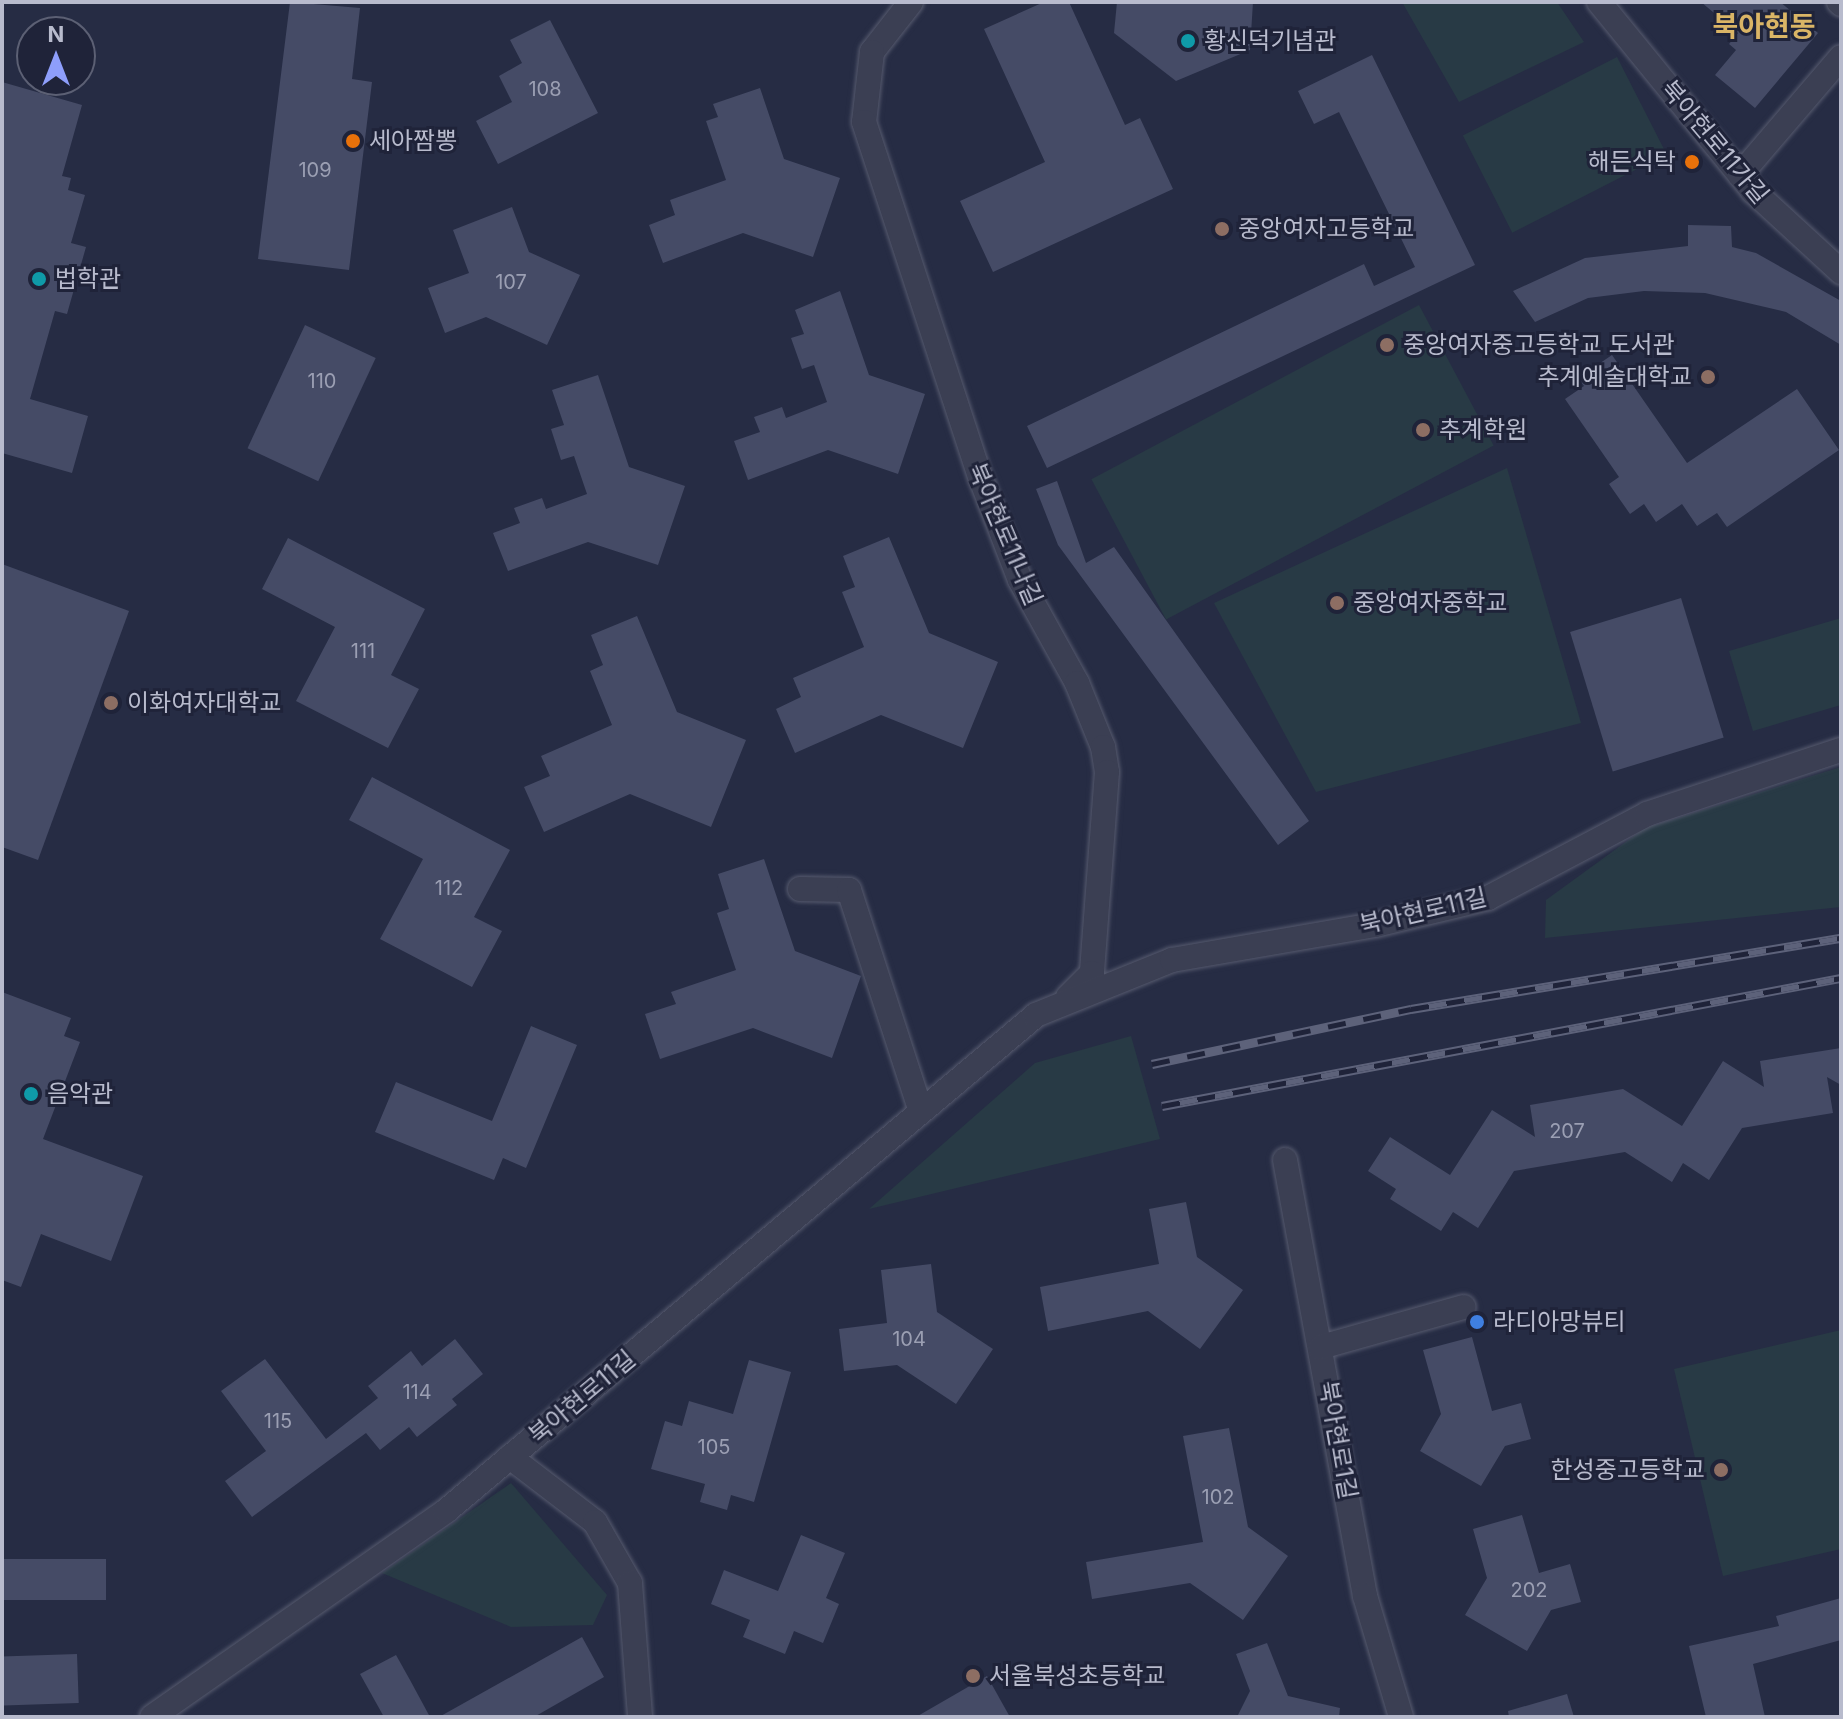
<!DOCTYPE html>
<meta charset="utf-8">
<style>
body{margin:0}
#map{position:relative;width:1843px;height:1719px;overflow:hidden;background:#262c44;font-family:Inter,"Noto Sans KR",sans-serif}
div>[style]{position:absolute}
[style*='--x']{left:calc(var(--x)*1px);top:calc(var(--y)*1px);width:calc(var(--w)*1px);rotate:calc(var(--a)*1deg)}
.green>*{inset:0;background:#283a45;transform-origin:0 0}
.building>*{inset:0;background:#454b66;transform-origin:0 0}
.roads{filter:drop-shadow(0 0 2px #565a6e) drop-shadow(0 0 2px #565a6e)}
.street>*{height:24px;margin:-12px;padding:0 12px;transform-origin:12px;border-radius:12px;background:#3b3f53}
.rail>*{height:9px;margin-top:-4.5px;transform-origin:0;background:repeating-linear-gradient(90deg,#1f2339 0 18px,#5d627a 0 36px);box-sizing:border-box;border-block:2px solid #5d627a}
.dots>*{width:22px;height:22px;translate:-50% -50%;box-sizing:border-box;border:4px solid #1f2339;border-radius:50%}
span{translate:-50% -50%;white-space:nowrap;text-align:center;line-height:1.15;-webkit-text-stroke:6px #1f2339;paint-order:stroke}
.number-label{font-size:20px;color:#9b9fb3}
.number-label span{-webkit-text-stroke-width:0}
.poi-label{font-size:24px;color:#b8bbcd}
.left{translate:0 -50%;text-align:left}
.right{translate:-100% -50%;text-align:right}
.street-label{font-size:24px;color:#b8bbcd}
.quarter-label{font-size:28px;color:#dab566;font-weight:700}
.frame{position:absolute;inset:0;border:4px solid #b8bbcd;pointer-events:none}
.north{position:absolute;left:16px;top:16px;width:80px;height:80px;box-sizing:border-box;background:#1f2339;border:2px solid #5c6074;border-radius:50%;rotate:0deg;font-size:22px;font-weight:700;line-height:32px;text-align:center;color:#b8bbcd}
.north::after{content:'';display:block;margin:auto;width:28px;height:36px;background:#8e9efb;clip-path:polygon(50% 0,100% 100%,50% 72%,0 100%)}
</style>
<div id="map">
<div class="green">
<i style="clip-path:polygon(1402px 2px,1557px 2px,1584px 42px,1459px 102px)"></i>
<i style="left:1617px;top:57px;width:109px;height:173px;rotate:63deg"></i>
<i style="left:1419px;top:305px;width:159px;height:371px;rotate:62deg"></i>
<i style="clip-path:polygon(1507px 468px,1581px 723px,1316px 792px,1214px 603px)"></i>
<i style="clip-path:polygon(1841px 618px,1841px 705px,1753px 731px,1729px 651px)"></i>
<i style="clip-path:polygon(1841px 767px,1841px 907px,1545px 938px,1546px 900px,1645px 828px)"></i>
<i style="clip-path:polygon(1131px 1036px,1160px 1139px,869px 1209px,1035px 1063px)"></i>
<i style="clip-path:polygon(1841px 1330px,1841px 1549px,1723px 1576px,1674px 1369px)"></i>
<i style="clip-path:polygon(511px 1483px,607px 1595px,593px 1625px,511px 1627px,382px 1573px)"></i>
</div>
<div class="building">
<i style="clip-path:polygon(290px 2px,360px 8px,352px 79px,372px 82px,349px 270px,258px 259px)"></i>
<i style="clip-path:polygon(1044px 2px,1069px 2px,1125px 125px,1140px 118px,1173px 189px,993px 272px,960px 201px,1045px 162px,984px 29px)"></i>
<i style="clip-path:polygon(1117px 2px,1253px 2px,1250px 50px,1176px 81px,1114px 33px)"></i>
<i style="clip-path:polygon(1701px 2px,1780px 2px,1818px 33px,1755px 108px,1715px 75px,1736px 50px,1729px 44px,1738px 33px)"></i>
<i style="clip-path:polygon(550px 20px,598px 113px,498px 164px,476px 121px,512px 102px,499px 76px,522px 63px,510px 40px)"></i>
<i style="clip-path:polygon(1372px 55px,1475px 265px,1047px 468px,1027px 426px,1364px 264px,1374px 286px,1415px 267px,1339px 112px,1314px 124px,1298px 91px)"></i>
<i style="clip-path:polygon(2px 82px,82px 105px,62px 176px,71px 178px,68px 190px,85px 195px,71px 243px,86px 247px,67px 314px,55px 311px,30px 399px,88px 416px,72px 473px,2px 453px)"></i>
<i style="clip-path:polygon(760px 88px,784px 159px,840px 178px,813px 257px,743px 233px,663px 263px,649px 225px,675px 215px,670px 200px,726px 180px,706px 121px,718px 117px,713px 104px)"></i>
<i style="clip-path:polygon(512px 207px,529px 252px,580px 275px,547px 345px,486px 317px,445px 333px,428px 288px,469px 273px,453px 230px)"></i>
<i style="clip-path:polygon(1688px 225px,1731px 226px,1732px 247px,1756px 253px,1841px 301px,1841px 345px,1786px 312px,1705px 293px,1644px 291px,1588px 298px,1535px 322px,1513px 291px,1585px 258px,1688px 246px)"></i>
<i style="clip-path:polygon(840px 291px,869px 375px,925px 394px,898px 474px,828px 450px,748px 480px,734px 441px,760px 432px,754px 417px,782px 407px,786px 418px,827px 402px,814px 365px,802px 369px,791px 338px,804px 334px,795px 310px)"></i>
<i style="left:305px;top:325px;width:78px;height:136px;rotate:25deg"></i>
<i style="clip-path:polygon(1612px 355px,1687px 463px,1797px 389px,1839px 450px,1727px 527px,1717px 513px,1697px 526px,1682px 504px,1656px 522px,1644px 504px,1630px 514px,1609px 484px,1619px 477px,1565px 399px,1584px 386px,1578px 378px)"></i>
<i style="clip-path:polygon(598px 375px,629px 467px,685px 486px,658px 565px,588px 542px,508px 571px,493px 533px,520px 523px,514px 508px,542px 498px,546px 509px,587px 494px,574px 456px,561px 460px,551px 429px,564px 425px,552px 390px)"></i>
<i style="clip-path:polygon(1057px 481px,1086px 563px,1114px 547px,1309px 821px,1278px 845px,1058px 545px,1036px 489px)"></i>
<i style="clip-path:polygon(889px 537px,929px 633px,998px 662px,963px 748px,881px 715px,795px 753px,776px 709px,801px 697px,793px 678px,864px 647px,842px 592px,855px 587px,843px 556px)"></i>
<i style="clip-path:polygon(288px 538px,425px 609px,391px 675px,419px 689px,388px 748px,296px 701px,335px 627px,262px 589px)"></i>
<i style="clip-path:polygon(2px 564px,129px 611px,38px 860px,2px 847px)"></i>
<i style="left:1681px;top:598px;width:146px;height:116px;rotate:73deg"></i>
<i style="clip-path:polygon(637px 616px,677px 712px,746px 740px,711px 827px,630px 794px,544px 832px,524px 787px,550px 776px,541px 756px,612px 725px,590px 671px,603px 665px,591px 635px)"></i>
<i style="clip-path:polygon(372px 777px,510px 850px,474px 917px,502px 931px,472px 987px,380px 939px,423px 859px,349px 820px)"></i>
<i style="clip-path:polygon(764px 859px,795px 951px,861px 976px,832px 1058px,753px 1028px,660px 1059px,645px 1014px,676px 1004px,671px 992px,736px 970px,717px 913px,729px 909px,718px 874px)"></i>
<i style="clip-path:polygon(2px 992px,71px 1018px,64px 1036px,80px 1042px,43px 1139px,143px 1176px,111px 1261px,41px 1234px,21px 1287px,2px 1280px)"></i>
<i style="clip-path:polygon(531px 1026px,577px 1045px,526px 1168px,503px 1158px,494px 1180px,375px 1132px,396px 1082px,492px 1121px)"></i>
<i style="clip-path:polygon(1841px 1048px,1841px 1085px,1827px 1077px,1833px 1113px,1742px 1128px,1709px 1180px,1683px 1163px,1672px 1182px,1625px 1152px,1514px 1171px,1478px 1228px,1453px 1212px,1441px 1231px,1390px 1199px,1396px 1189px,1368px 1171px,1390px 1137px,1450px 1175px,1492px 1110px,1535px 1137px,1530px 1105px,1623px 1089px,1682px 1126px,1723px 1061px,1764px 1087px,1760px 1061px)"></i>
<i style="clip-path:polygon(1186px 1202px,1197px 1257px,1243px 1290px,1200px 1349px,1148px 1311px,1048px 1331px,1040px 1287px,1159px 1264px,1149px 1209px)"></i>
<i style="clip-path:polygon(931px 1264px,937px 1312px,993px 1349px,956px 1404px,897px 1365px,844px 1371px,839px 1329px,887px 1323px,881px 1270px)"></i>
<i style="clip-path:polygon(1472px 1337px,1492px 1411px,1521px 1403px,1531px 1439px,1505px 1446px,1481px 1486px,1420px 1451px,1441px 1414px,1423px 1350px)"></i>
<i style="clip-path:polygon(455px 1339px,483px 1374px,452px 1399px,457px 1405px,417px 1437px,409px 1427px,380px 1450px,366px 1433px,252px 1517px,225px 1481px,266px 1451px,221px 1391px,265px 1359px,326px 1439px,378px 1398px,368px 1386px,411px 1351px,422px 1366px)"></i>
<i style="clip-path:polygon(749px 1360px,791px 1372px,754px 1502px,731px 1495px,727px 1510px,700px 1502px,705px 1484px,651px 1469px,665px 1421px,682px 1426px,689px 1401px,733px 1414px)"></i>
<i style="clip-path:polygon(1229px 1428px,1248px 1527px,1288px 1556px,1243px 1620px,1190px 1583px,1092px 1599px,1086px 1562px,1203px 1542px,1183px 1436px)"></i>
<i style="clip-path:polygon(1522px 1515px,1539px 1573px,1570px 1564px,1581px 1602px,1551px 1610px,1527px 1651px,1465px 1615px,1487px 1578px,1473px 1529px)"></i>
<i style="clip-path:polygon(801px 1535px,845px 1553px,826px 1598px,839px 1604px,823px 1643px,794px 1631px,785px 1654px,743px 1637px,750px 1620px,711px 1604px,724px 1570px,778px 1591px)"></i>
<i style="left:2px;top:1559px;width:104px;height:41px"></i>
<i style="clip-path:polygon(1841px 1598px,1841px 1640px,1753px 1664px,1765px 1717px,1706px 1717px,1689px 1646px,1779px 1626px,1776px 1616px)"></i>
<i style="clip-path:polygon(582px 1637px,604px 1677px,534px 1717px,439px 1717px)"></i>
<i style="clip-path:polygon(1267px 1643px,1288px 1696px,1340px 1708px,1339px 1717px,1237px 1717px,1250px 1691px,1236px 1654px)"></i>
<i style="left:77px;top:1654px;width:49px;height:75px;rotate:88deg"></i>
<i style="clip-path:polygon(396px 1655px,410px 1680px,430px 1717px,384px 1717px,360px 1674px)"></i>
<i style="clip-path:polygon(987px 1676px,1010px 1717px,916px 1717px)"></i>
<i style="clip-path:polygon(1567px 1694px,1574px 1717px,1509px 1717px,1508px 1711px)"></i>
</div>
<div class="roads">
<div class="street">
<i style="--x:911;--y:2;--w:63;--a:128"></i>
<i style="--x:872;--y:52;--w:70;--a:96.5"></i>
<i style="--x:864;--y:122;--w:376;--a:71.9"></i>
<i style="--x:981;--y:479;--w:108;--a:68.9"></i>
<i style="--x:1020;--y:580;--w:118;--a:61"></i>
<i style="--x:1077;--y:683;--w:69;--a:67.9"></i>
<i style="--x:1103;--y:747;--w:25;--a:81"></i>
<i style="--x:1107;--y:772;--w:202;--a:94.3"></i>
<i style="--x:1092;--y:973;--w:34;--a:135"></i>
<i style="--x:1599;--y:2;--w:244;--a:50.8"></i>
<i style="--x:1753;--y:191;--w:120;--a:42.6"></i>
<i style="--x:1839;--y:2;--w:3;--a:45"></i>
<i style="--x:1740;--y:175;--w:155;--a:-49.4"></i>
<i style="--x:800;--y:889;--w:49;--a:1.2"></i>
<i style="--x:849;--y:890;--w:230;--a:72"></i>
<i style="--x:1285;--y:1160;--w:443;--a:79.6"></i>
<i style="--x:1365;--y:1596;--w:126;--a:73.4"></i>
<i style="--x:1321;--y:1347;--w:148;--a:-15.7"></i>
<i style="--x:510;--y:1457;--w:107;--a:37.4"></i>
<i style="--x:595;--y:1522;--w:70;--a:60.2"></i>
<i style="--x:630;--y:1583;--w:134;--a:85.7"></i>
<i style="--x:152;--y:1717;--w:359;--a:-35"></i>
<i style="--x:446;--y:1511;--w:771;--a:-40.05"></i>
<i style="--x:1036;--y:1015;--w:147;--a:-22"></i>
<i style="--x:1172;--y:960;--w:206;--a:-9.8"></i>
<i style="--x:1375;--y:925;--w:116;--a:-13.4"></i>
<i style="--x:1488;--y:898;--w:180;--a:-27.8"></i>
<i style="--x:1647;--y:814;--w:204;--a:-18.3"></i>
</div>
</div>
<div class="rail">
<i style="--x:1152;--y:1064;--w:265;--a:-12"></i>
<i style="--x:1411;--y:1009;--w:436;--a:-9.4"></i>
<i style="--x:1162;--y:1106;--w:691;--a:-10.68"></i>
</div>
<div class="dots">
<i style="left:1188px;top:41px;background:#0f9aa8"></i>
<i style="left:353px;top:141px;background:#e8710a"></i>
<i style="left:1692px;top:162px;background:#e8710a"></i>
<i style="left:1222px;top:229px;background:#8d6e63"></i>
<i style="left:39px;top:279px;background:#0f9aa8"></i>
<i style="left:1387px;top:345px;background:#8d6e63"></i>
<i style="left:1708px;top:377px;background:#8d6e63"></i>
<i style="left:1423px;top:430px;background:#8d6e63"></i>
<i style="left:1337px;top:603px;background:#8d6e63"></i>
<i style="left:111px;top:703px;background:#8d6e63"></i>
<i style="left:31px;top:1094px;background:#0f9aa8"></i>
<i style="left:1477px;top:1322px;background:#3f7fe0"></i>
<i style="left:1721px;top:1470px;background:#8d6e63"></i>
<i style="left:973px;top:1676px;background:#8d6e63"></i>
</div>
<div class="number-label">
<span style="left:545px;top:89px">108</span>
<span style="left:315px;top:170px">109</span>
<span style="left:511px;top:282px">107</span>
<span style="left:322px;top:381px">110</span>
<span style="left:363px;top:651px">111</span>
<span style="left:449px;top:888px">112</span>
<span style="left:1567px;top:1131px">207</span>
<span style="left:909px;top:1339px">104</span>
<span style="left:417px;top:1392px">114</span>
<span style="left:278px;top:1421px">115</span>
<span style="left:714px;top:1447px">105</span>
<span style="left:1218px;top:1497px">102</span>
<span style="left:1529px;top:1590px">202</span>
</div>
<div class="poi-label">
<span class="left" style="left:1204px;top:41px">황신덕기념관</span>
<span class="left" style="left:369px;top:141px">세아짬뽕</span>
<span class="right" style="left:1676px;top:162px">해든식탁</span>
<span class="left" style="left:1238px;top:229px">중앙여자고등학교</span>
<span class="left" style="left:55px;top:279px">법학관</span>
<span class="left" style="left:1403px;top:345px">중앙여자중고등학교 도서관</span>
<span class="right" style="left:1692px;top:377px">추계예술대학교</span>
<span class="left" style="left:1439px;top:430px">추계학원</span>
<span class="left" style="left:1353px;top:603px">중앙여자중학교</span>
<span class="left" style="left:127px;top:703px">이화여자대학교</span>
<span class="left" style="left:47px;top:1094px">음악관</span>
<span class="left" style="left:1493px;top:1322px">라디아망뷰티</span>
<span class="right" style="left:1705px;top:1470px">한성중고등학교</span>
<span class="left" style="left:989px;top:1676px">서울북성초등학교</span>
</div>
<div class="street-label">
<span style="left:1715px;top:142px;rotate:50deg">북아현로11가길</span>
<span style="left:1005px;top:534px;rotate:67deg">북아현로11나길</span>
<span style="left:1423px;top:911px;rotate:-13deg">북아현로11길</span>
<span style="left:582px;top:1397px;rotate:-40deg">북아현로11길</span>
<span style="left:1338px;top:1440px;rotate:80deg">북아현로1길</span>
</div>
<div class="quarter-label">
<span style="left:1764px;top:26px">북아현동</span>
</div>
<div class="frame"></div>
<div class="north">N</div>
</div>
